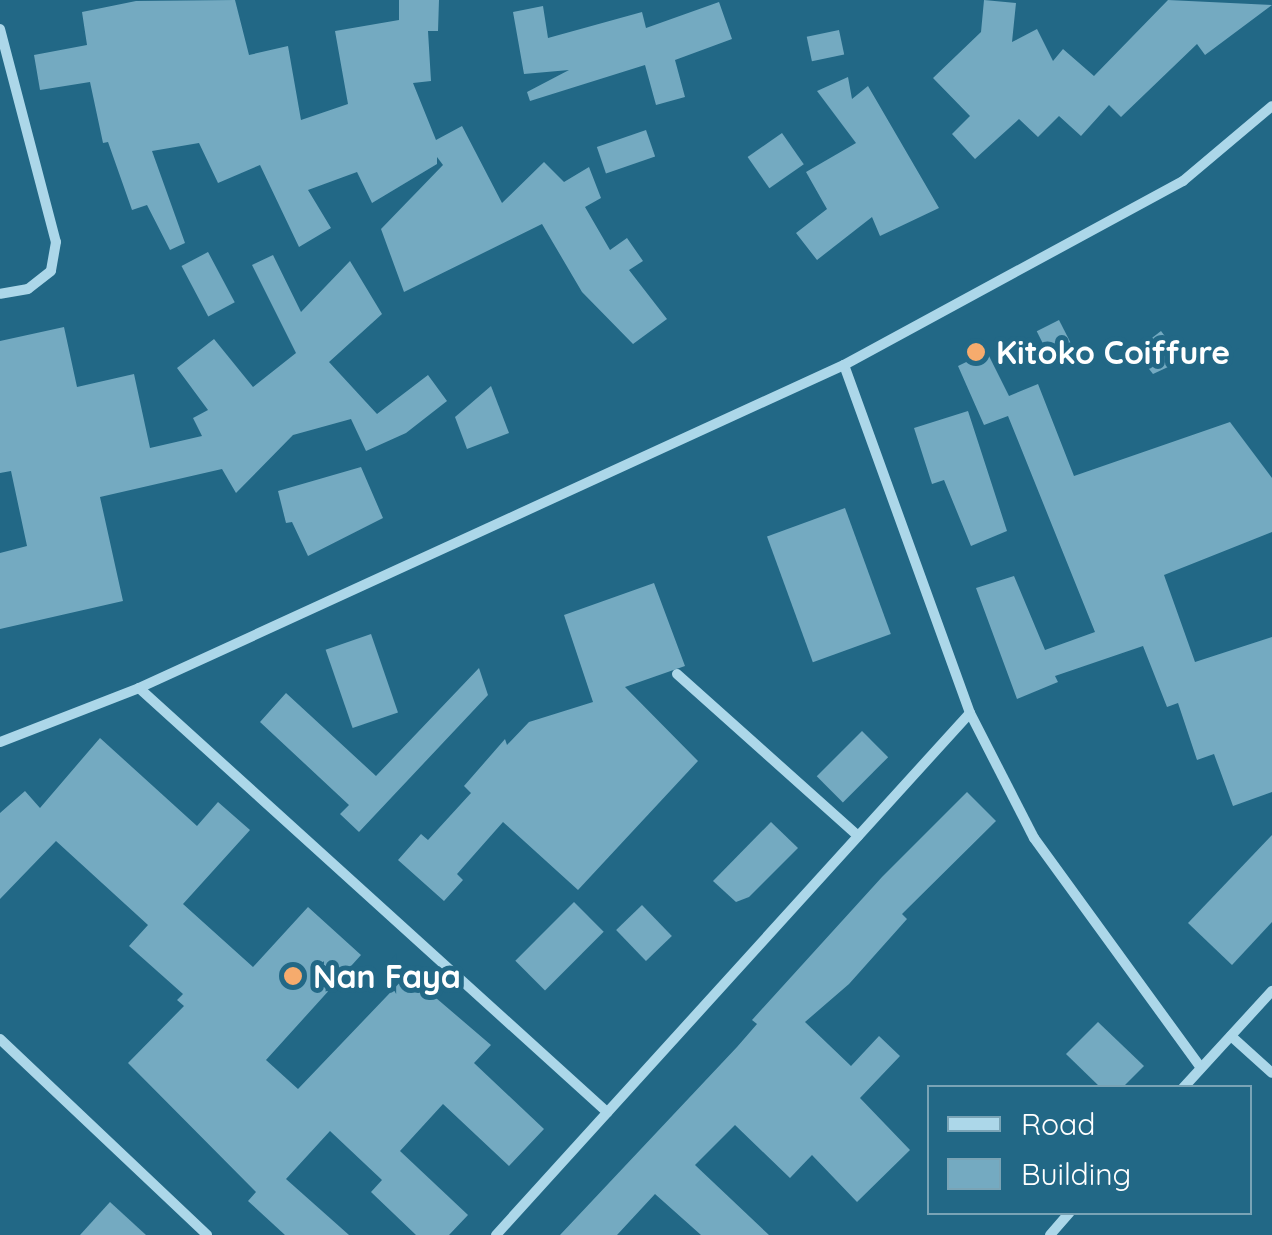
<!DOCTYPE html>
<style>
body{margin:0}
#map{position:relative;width:1272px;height:1235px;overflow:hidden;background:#226886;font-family:Quicksand,sans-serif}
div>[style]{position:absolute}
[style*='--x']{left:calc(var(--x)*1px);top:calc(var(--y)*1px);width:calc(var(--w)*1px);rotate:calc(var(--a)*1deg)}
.building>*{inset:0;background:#74aac1;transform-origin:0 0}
.minor>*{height:10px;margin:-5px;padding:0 5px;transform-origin:5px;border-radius:5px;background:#acd7e9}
.dots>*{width:28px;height:28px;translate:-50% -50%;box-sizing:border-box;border:5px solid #226886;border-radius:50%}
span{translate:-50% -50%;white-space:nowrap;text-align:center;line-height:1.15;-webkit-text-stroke:10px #226886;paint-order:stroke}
.poi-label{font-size:32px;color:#fff;font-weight:700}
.left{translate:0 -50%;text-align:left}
.legend{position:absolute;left:927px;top:1085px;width:325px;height:130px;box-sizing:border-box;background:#226886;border:2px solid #7aa4b6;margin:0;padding:12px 18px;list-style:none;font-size:30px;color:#fff}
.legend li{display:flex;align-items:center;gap:20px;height:50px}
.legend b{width:50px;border:2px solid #7aa4b6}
</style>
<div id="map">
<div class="building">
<i style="clip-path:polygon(235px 0,249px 55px,288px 46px,301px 120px,348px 104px,335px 31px,399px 20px,399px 0,439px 0,438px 31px,428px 31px,431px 81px,413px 83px,436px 140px,462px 126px,502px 203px,544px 162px,564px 182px,589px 167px,601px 198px,585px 207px,610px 250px,627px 238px,643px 261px,629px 270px,667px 319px,633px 344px,582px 292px,542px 224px,404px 292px,381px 229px,443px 165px,437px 157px,437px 164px,372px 203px,357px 172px,308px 190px,331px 228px,299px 247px,260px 165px,218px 183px,199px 143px,152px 151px,185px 243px,170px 250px,147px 205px,132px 210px,108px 142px,103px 143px,90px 82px,40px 90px,34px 55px,87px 45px,82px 12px,136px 1px)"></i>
<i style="clip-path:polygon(984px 0,1016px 3px,1012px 42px,1037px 29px,1053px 61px,1063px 49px,1094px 76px,1168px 0,1272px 5px,1205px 55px,1197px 44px,1121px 117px,1109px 105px,1081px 136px,1059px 116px,1038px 137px,1019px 119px,975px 159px,952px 134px,970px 116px,933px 78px,981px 32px)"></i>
<i style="clip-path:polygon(719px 2px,732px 39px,675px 60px,685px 97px,656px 105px,645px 65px,530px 101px,527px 92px,569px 70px,524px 74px,513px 12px,543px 6px,548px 38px,642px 12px,646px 28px)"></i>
<i style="left:839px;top:30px;width:25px;height:33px;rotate:78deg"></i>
<i style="clip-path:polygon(848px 77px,852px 99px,868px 86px,939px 208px,880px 236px,872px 217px,817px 260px,796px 233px,827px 209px,806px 172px,856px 143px,817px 91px)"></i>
<i style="left:646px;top:130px;width:28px;height:52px;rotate:71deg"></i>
<i style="left:782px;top:133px;width:38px;height:42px;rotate:55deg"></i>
<i style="left:208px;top:252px;width:57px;height:30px;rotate:62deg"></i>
<i style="clip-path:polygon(273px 255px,301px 312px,350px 261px,382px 314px,329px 362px,377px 414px,428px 375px,447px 401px,406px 433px,366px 451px,351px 419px,293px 435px,236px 493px,222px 469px,100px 497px,123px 601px,0 629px,0 553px,27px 546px,11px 471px,0 473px,0 341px,64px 327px,77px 387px,134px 374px,150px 448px,202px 436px,193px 418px,208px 410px,177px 368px,214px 339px,253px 387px,296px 353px,252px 265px)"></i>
<i style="left:1059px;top:320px;width:27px;height:25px;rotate:63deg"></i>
<i style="clip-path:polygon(1161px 331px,1183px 360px,1153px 374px,1135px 351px)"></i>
<i style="clip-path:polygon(987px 352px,1009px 396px,1038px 384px,1074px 476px,1230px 422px,1272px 478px,1272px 532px,1164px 575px,1195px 662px,1272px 637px,1272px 792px,1233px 806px,1214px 754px,1197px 760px,1178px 703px,1167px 707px,1143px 646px,1055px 676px,1058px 682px,1017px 699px,976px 588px,1014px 576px,1045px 650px,1095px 632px,1008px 416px,984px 425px,958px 366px)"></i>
<i style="clip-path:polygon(491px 386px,509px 433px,467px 449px,455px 417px)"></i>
<i style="clip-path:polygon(968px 411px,1007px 531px,971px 546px,944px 480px,932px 484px,914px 428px)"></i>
<i style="clip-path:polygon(361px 467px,383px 518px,308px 556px,292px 522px,286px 523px,278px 491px)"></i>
<i style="left:845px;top:508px;width:134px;height:83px;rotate:70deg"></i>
<i style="clip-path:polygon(654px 583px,685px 666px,625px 687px,698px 761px,578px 890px,503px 822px,457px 874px,463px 880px,444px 901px,398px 860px,421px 834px,428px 840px,471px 793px,464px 786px,505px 739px,507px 745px,529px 722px,593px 702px,564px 615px)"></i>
<i style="left:371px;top:634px;width:83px;height:48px;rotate:71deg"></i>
<i style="clip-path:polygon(479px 668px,488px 695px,359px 832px,340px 814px,349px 805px,260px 722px,286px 693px,376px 776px)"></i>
<i style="left:862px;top:731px;width:37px;height:64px;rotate:45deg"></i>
<i style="clip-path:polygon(100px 738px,197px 826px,218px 802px,250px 830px,183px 904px,253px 967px,308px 907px,361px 955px,266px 1060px,298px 1089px,408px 974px,491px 1045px,474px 1063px,544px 1129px,509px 1166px,443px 1104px,400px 1151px,468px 1215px,449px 1235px,416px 1235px,371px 1192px,382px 1180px,330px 1131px,286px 1179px,349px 1235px,285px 1235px,248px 1201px,256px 1192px,128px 1063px,184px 1006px,177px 1000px,183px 994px,129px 946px,148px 925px,56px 841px,0 899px,0 813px,25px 791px,40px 808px)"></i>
<i style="clip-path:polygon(967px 792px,996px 821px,902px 914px,907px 919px,849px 984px,805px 1022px,851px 1066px,879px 1036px,900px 1056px,860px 1098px,910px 1150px,857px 1202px,812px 1155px,790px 1178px,735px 1125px,695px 1165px,769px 1235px,701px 1235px,655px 1194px,617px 1235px,560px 1235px,737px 1047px,757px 1024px,752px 1020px,882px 877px)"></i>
<i style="clip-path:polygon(771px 822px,798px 848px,749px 897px,736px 902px,713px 881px)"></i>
<i style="clip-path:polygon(1272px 835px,1272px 922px,1232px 965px,1188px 923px)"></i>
<i style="left:574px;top:902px;width:42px;height:83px;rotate:45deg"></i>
<i style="left:642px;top:905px;width:43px;height:36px;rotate:46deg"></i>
<i style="clip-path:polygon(1098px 1022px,1144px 1066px,1122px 1088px,1101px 1088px,1066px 1054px)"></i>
<i style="clip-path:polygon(110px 1202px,146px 1235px,80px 1235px)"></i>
</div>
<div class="minor">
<i style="--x:0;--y:29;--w:220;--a:75.3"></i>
<i style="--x:56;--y:242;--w:29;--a:100"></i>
<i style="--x:51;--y:271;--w:29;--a:142"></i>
<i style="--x:28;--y:289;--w:28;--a:170"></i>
<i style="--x:844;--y:365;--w:370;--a:70.1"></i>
<i style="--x:970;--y:713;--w:140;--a:62.9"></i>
<i style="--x:1034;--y:838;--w:284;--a:54"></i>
<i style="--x:677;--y:674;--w:243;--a:41.8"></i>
<i style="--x:139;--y:688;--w:632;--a:42.18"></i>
<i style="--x:0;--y:742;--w:149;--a:-21.2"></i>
<i style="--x:139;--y:688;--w:775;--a:-24.62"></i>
<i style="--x:844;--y:365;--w:386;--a:-28.5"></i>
<i style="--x:1183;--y:181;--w:116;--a:-40.1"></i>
<i style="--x:1231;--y:1036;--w:55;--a:42.1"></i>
<i style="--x:0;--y:1039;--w:285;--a:43.4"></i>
<i style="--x:1183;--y:1088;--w:132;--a:-47.5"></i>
<i style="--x:496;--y:1235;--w:705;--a:-47.76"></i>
<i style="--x:1050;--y:1235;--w:30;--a:-49"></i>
</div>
<div class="dots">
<i style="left:976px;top:352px;background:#f6ab6d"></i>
<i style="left:293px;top:976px;background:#f6ab6d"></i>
</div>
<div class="poi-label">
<span class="left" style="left:996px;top:352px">Kitoko Coiffure</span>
<span class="left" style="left:313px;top:976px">Nan Faya</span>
</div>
<ul class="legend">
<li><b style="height:12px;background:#acd7e9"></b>Road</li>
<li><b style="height:28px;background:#74aac1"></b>Building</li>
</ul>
</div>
